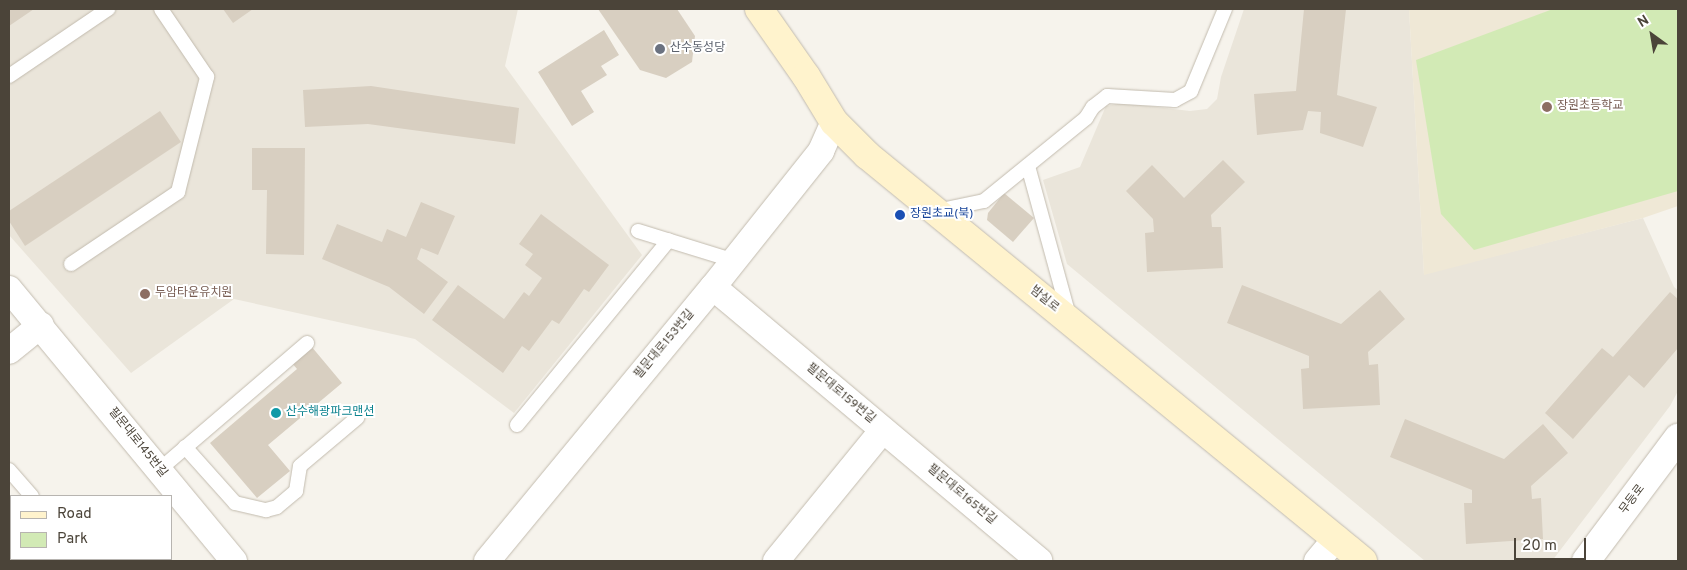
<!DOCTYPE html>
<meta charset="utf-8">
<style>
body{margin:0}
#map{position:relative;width:1687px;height:570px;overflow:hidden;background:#f6f3ec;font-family:Overpass,"Noto Sans KR",sans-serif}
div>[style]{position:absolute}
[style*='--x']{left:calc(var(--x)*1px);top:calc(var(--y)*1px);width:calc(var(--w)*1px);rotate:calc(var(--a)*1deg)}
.residential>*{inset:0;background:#eae5da}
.education>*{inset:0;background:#efe8d6}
.green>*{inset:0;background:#d2eab5}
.building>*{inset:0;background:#d8cfc1}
.roads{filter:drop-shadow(0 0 1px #c2bbae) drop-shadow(0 0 1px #c2bbae)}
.service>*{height:14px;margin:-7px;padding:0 7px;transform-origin:7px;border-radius:7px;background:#fff}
.minor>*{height:26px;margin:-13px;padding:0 13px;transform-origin:13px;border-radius:13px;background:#fff}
.tertiary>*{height:28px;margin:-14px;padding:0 14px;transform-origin:14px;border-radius:14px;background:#fff}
.secondary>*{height:28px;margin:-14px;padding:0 14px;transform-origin:14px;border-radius:14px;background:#fff3cd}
.dots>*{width:14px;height:14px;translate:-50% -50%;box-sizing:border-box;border:2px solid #fff;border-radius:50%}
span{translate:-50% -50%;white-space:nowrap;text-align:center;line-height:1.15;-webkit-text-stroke:4px #fff;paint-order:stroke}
.worship-label{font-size:12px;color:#5b616d}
.left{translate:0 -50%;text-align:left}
.education-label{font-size:12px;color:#785e54}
.transit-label{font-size:12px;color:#164399}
.street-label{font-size:12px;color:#4b4439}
.culture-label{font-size:12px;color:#0d838f}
.frame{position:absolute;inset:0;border:10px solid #4b4439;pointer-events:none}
.legend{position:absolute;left:10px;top:495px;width:162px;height:65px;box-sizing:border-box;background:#fff;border:1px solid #b7b4b0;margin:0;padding:6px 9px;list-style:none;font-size:15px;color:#4b4439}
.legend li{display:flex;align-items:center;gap:10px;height:25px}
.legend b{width:25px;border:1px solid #b7b4b0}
.north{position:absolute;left:1627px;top:10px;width:50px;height:50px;-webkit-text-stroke:4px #fff;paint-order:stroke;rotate:328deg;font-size:14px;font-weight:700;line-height:20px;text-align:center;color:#4b4439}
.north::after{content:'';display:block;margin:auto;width:18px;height:22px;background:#4b4439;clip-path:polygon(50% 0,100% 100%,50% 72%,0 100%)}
.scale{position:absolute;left:1514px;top:538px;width:72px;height:22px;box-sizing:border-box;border:2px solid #4b4439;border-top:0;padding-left:6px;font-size:15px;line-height:18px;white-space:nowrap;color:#4b4439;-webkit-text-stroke:4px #fff;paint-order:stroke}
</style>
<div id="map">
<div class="residential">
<i style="clip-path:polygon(9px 9px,518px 9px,505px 66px,642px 255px,514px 413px,415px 339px,234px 299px,131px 373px,9px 235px)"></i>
<i style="clip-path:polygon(1244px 9px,1409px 9px,1424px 274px,1643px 218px,1674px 287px,1678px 290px,1678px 391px,1670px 406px,1552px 561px,1425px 561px,1067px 264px,1043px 180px,1080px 167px,1106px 106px,1123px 103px,1190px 111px,1207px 109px,1217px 99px,1221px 77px)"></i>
</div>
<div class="education">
<i style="clip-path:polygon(1409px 9px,1678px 9px,1678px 206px,1643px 218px,1424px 275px)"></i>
</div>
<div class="green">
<i style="clip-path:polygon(1553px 9px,1678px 9px,1678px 191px,1474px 250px,1441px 214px,1416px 60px)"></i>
</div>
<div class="building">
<i style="clip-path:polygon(9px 9px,34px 9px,9px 26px)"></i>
<i style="clip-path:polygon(223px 9px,253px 9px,233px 23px)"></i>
<i style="clip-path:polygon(598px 9px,677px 9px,695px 36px,692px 62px,666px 78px,640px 70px)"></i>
<i style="clip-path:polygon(1304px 9px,1346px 9px,1337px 95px,1377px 107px,1363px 147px,1320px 133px,1321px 112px,1308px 111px,1303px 130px,1257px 135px,1254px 94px,1296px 91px)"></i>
<i style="clip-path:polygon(604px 30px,619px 55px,601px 66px,607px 75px,581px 91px,594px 112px,572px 126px,538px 72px)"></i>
<i style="clip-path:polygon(371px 86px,519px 108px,515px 144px,368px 124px,305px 127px,303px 90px)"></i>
<i style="clip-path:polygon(160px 111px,181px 142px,25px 246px,9px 221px,9px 211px)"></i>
<i style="clip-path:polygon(252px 148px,305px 148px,304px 255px,266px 254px,267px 190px,252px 190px)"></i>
<i style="clip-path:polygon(1223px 160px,1245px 182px,1211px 215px,1212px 227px,1221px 227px,1223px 268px,1147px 272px,1145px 233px,1154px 232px,1153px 219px,1126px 191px,1152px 165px,1184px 198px)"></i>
<i style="clip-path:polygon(1004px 193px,1034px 218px,1013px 242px,987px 220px,988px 213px)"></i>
<i style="clip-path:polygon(421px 202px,455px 216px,438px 255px,421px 248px,417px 259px,448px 282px,424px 314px,389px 287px,322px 259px,337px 224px,382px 242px,387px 229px,406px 237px)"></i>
<i style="clip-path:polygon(541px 214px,609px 265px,589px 292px,584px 289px,559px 324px,552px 320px,529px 351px,522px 346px,503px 373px,432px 320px,458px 285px,504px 319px,524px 292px,529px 296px,542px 278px,525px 265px,533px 254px,519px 244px)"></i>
<i style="clip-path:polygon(1242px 285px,1341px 324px,1380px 290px,1405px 319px,1368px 352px,1369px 365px,1378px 364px,1380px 405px,1303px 409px,1301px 369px,1309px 368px,1309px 356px,1227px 323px)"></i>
<i style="clip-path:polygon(1670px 292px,1678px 299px,1678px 348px,1644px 388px,1629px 375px,1573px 439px,1545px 413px,1602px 348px,1613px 357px)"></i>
<i style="clip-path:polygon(311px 346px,342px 383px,268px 445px,290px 471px,257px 498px,210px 443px,297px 369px,292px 363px)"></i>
<i style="clip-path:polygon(1405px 419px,1504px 459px,1543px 424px,1568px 453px,1531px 486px,1532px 499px,1541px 498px,1543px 539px,1466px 544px,1464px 503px,1472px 503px,1472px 490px,1390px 457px)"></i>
</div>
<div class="roads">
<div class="service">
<i style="--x:9;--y:76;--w:120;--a:-34.1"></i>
<i style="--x:1028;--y:166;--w:156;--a:74.7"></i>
<i style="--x:936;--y:211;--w:49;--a:-11.8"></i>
<i style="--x:984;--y:201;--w:132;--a:-39.1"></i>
<i style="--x:1086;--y:118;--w:13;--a:-58"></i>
<i style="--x:1093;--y:107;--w:18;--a:-38"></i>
<i style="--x:1107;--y:96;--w:68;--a:3.4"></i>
<i style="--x:1175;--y:100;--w:18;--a:-29"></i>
<i style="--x:1191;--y:91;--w:89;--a:-67.5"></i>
<i style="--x:638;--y:231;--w:102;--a:17.2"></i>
<i style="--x:71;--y:264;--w:129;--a:-33.9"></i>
<i style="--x:178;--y:192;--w:119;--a:-75.8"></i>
<i style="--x:207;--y:77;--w:82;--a:-124.1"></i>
<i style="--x:517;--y:425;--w:239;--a:-50.6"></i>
<i style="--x:185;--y:447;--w:75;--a:48.2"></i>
<i style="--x:235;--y:503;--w:32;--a:13"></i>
<i style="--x:266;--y:510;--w:11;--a:-15"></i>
<i style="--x:277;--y:507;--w:25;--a:-40"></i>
<i style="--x:296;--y:491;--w:25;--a:-81"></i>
<i style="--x:300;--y:466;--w:75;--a:-40.1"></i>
<i style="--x:9;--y:470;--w:35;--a:49"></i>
<i style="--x:159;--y:470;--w:195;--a:-40.6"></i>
<i style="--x:88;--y:561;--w:2;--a:-90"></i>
</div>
<div class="minor">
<i style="--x:713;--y:287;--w:426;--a:40"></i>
<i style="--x:9;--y:289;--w:353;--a:50.4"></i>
<i style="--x:9;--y:351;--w:41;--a:-39.1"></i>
<i style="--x:487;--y:561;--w:355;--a:-50.5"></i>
<i style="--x:713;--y:287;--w:174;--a:-51.5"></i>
<i style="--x:821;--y:151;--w:32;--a:-66"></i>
<i style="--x:776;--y:561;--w:169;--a:-50.8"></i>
<i style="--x:1317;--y:561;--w:30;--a:-50"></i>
</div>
<div class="tertiary">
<i style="--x:1586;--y:561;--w:154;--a:-53.2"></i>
</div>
<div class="secondary">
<i style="--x:759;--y:9;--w:82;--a:55"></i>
<i style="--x:806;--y:76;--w:54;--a:58.7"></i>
<i style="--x:834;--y:122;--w:47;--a:45"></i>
<i style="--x:867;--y:155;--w:641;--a:39.3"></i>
</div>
</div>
<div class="dots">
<i style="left:660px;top:49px;background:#6b7280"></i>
<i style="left:1547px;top:107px;background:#8d6e63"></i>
<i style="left:900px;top:215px;background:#1a4fb4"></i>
<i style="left:145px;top:294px;background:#8d6e63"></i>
<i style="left:276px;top:413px;background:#0f9aa8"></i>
</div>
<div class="worship-label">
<span class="left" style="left:670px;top:49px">산수동성당</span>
</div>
<div class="education-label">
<span class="left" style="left:1557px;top:107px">장원초등학교</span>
<span class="left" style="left:155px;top:294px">두암타운유치원</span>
</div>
<div class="transit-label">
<span class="left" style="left:910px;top:215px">장원초교(북)</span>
</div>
<div class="street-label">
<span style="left:1044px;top:300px;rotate:39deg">밤실로</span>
<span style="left:665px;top:345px;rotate:-50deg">필문대로153번길</span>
<span style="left:840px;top:394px;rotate:40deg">필문대로159번길</span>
<span style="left:137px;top:443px;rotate:51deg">필문대로145번길</span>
<span style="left:961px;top:495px;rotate:40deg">필문대로165번길</span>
<span style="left:1633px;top:500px;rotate:-53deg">무등로</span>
</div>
<div class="culture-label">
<span class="left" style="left:286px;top:413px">산수해광파크맨션</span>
</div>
<div class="frame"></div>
<ul class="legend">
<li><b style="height:6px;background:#fff3cd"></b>Road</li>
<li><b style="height:14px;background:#d2eab5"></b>Park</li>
</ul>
<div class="north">N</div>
<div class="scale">20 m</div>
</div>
